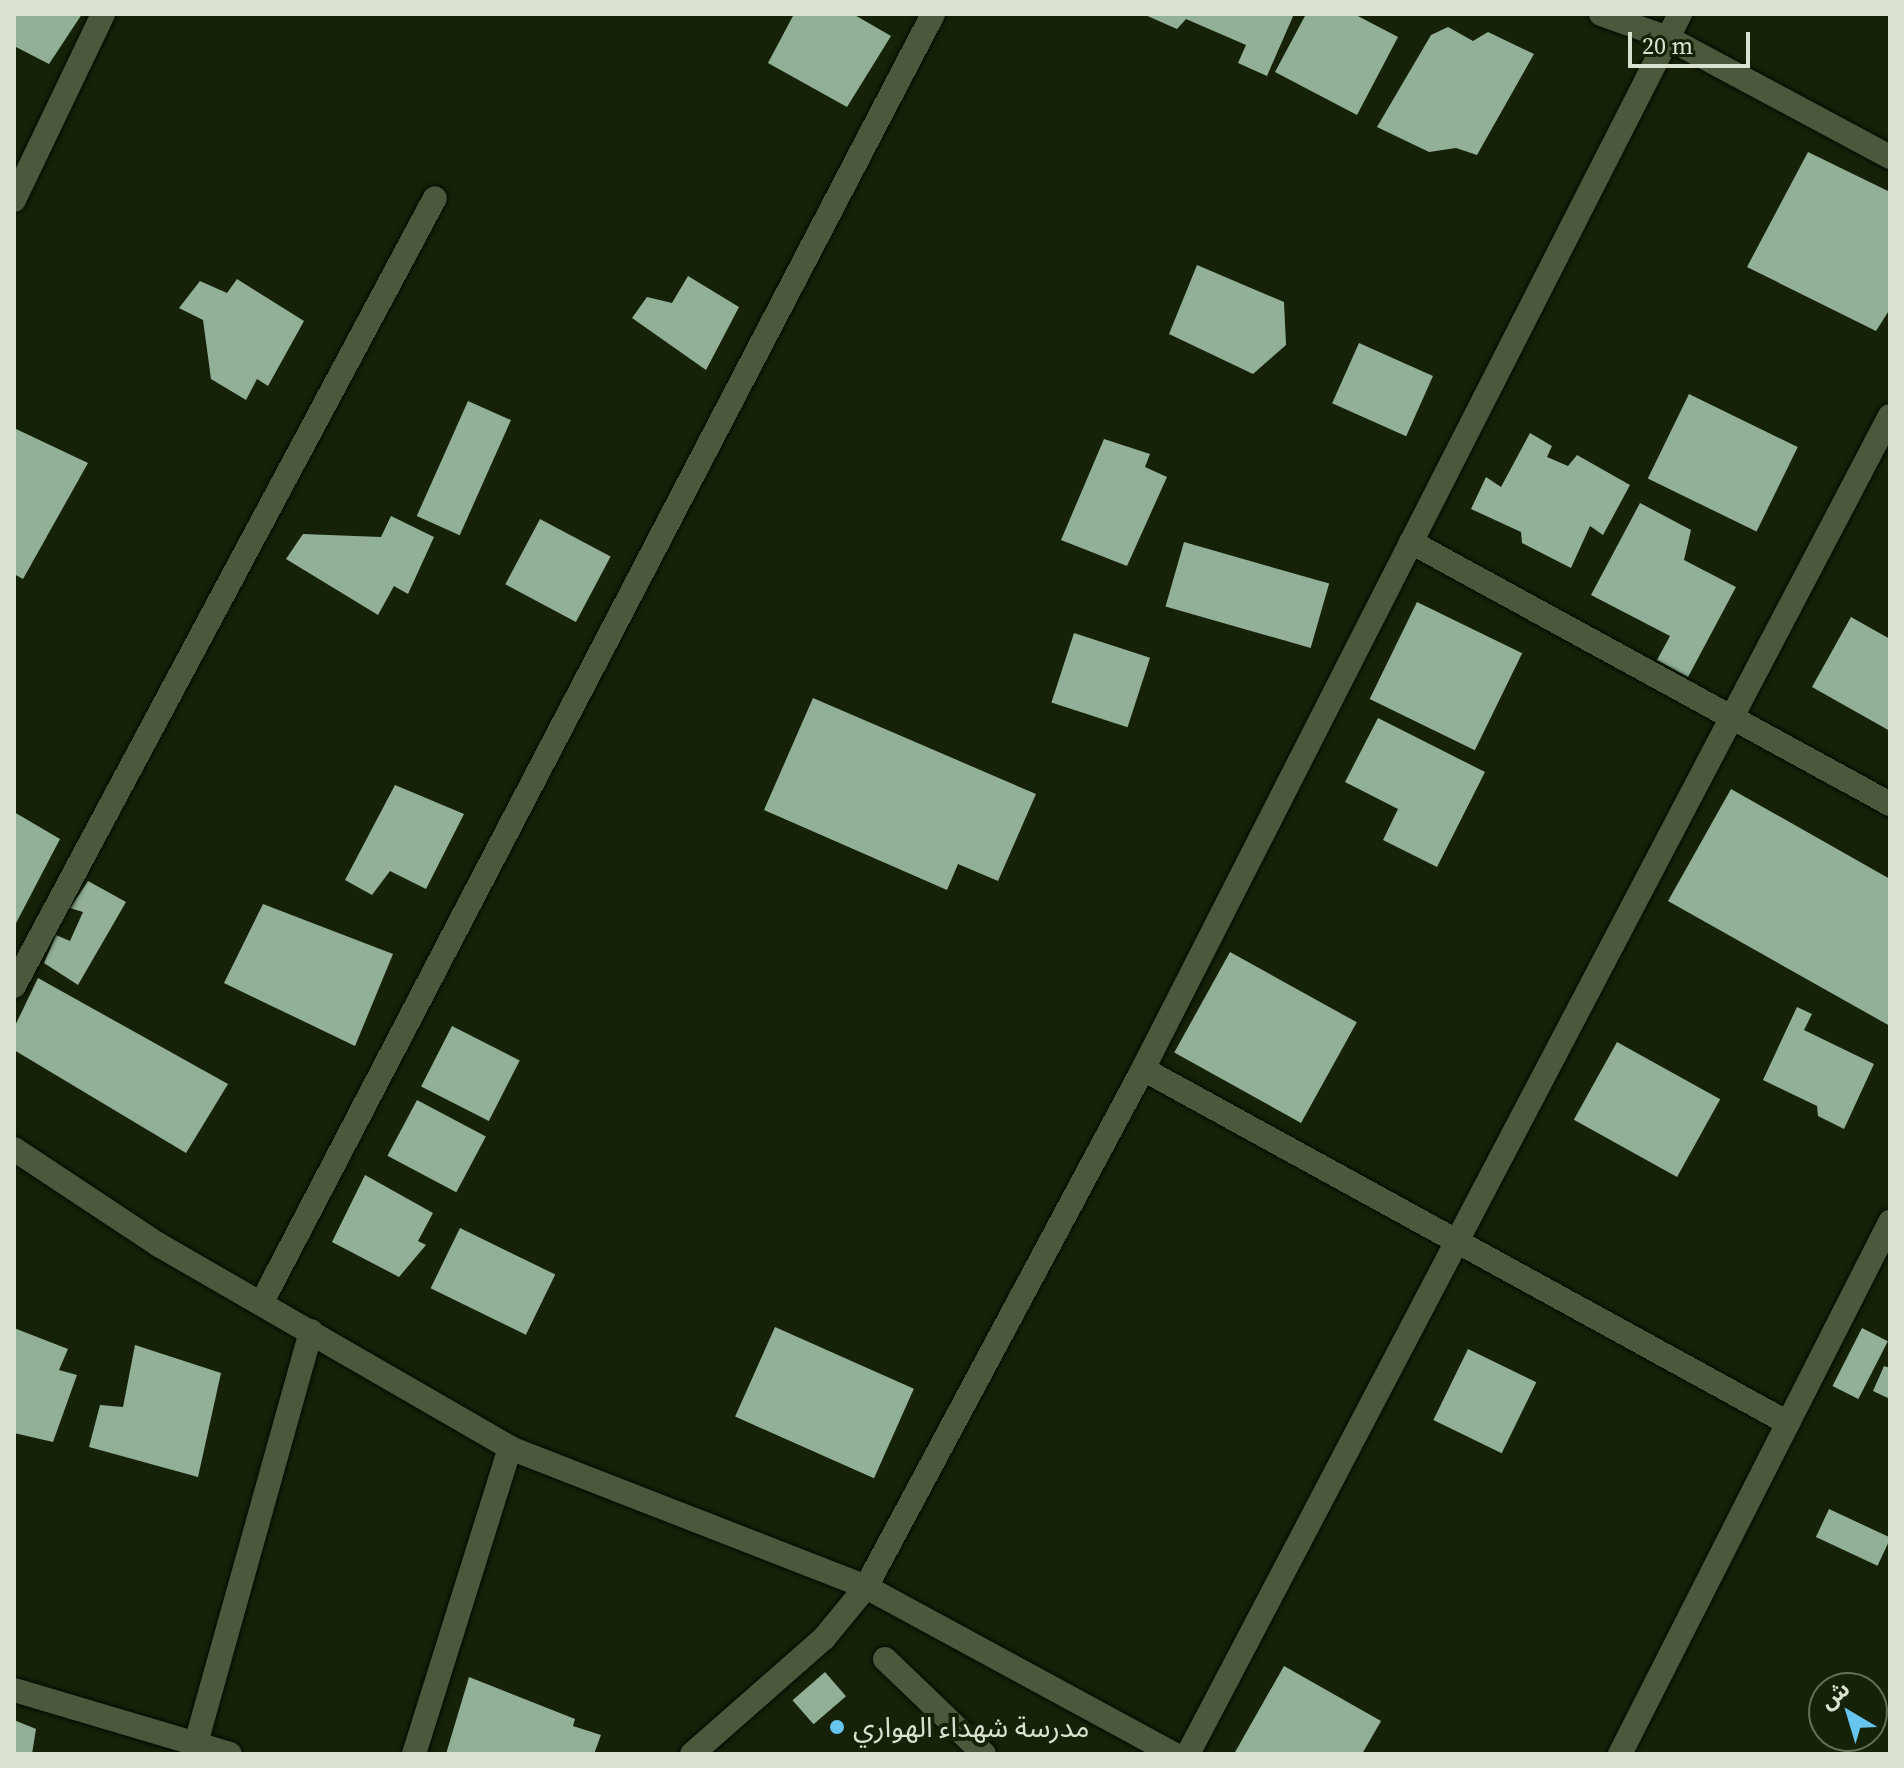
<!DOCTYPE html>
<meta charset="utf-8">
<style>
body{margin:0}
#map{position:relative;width:1904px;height:1768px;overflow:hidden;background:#162208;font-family:"Source Serif 4","Noto Sans Arabic",serif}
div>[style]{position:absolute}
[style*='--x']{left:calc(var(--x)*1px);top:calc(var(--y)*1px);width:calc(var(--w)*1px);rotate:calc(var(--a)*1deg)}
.building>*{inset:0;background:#92b097;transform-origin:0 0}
.roads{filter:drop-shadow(0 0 2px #030b00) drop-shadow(0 0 2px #030b00)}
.minor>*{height:24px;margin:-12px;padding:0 12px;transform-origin:12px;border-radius:12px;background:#4a583c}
.dots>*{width:22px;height:22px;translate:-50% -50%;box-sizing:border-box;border:4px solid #162208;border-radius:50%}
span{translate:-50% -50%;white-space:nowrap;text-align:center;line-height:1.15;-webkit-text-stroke:8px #162208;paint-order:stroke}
.poi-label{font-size:28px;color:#d9e2d1}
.left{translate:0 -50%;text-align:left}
.frame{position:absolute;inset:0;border:16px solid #d9e2d1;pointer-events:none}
.north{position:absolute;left:1808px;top:1672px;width:80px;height:80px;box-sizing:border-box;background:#162208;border:2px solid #646f58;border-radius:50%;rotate:322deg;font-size:22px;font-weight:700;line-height:32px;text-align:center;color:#d9e2d1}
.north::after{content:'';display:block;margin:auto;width:28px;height:36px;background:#66c4ef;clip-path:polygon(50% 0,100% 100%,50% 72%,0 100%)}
.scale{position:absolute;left:1628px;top:32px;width:122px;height:36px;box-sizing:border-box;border:4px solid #d9e2d1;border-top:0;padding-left:10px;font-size:24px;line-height:28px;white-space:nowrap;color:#d9e2d1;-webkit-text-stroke:6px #162208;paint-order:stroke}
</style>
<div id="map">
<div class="building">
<i style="clip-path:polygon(14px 14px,82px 14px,49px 64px,14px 46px)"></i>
<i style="clip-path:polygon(794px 14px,853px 14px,891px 36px,847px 107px,768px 63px)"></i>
<i style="clip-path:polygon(1143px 14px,1294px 14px,1267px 76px,1238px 63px,1246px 45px,1186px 19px,1177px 29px)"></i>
<i style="clip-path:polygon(1306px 14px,1354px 14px,1398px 37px,1357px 115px,1275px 72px)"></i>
<i style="clip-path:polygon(1448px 27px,1473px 41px,1488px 32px,1534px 54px,1477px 155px,1456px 148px,1429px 152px,1377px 127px,1431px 35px)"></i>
<i style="clip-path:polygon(1808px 152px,1890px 192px,1890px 309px,1876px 331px,1747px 267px)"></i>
<i style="clip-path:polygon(1197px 265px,1284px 302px,1286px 345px,1253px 374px,1169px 334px)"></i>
<i style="clip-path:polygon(688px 276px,739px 307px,706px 370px,632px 318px,647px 297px,672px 303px)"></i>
<i style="clip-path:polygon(237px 279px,304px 321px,268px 386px,257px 379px,246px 400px,211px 379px,203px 320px,179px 308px,200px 281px,227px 293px)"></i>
<i style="left:1359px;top:343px;width:81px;height:66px;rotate:24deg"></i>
<i style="left:1689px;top:394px;width:121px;height:94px;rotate:26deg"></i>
<i style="left:468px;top:401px;width:47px;height:126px;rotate:24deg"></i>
<i style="clip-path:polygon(14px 428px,88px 463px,23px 579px,14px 574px)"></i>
<i style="clip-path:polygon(1530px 433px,1552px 446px,1547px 457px,1568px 466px,1577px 455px,1630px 485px,1603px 535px,1590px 526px,1571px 568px,1522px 543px,1521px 532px,1471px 509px,1486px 477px,1501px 487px)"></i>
<i style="clip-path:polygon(1104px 439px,1150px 454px,1145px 467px,1167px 477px,1127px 566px,1061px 540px)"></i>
<i style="clip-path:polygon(1640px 503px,1691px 530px,1684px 560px,1736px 587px,1688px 677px,1657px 660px,1670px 636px,1591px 595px)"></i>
<i style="clip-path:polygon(391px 516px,434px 537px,408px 594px,394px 586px,378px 615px,286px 559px,303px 534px,381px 537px)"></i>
<i style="left:540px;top:519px;width:80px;height:74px;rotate:28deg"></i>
<i style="left:1184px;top:542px;width:151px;height:67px;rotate:16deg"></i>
<i style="left:1417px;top:602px;width:117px;height:108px;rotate:26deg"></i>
<i style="clip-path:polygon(1851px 617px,1890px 639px,1890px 731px,1812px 687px)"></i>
<i style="left:1074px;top:633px;width:80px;height:73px;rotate:18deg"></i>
<i style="clip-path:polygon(813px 698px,1036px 794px,998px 881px,958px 864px,947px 890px,764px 810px)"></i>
<i style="clip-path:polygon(1378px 718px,1485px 772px,1437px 867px,1383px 840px,1398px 809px,1345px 782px)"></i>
<i style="clip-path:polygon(395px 785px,464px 814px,426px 889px,390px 871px,372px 895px,345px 880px)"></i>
<i style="clip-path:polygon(1731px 789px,1890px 879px,1890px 1026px,1668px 901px)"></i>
<i style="clip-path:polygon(14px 812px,60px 839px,14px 927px)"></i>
<i style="clip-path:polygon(88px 881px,126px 902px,78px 985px,44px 963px,56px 935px,70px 941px,83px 912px,70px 908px)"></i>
<i style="clip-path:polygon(263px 904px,393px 954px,355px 1046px,224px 983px)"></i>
<i style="left:1230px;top:952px;width:145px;height:115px;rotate:29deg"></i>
<i style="clip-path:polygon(38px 978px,228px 1084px,186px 1153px,14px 1050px,14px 1028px)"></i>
<i style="clip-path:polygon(1797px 1007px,1812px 1014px,1804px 1030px,1874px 1064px,1844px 1129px,1818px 1116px,1817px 1106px,1763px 1080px)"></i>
<i style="left:452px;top:1026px;width:76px;height:68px;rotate:27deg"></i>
<i style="left:1617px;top:1042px;width:118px;height:89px;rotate:29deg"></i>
<i style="left:417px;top:1100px;width:78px;height:63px;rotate:28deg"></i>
<i style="clip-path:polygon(365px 1175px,433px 1213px,418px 1241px,426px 1245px,399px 1277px,332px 1242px)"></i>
<i style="left:460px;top:1228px;width:106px;height:67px;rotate:26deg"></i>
<i style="left:775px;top:1327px;width:152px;height:98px;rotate:24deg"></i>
<i style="clip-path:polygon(14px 1328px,68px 1349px,59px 1370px,77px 1375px,53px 1442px,14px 1433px)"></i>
<i style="left:1862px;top:1328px;width:29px;height:65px;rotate:27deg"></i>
<i style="clip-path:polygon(135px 1345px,221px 1373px,198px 1477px,89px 1447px,100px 1405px,123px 1407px)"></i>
<i style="left:1468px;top:1349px;width:76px;height:79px;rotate:26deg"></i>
<i style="clip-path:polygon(1884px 1366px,1890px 1368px,1890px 1399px,1873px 1391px)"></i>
<i style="left:1829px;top:1509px;width:68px;height:31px;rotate:25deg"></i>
<i style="clip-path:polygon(1284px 1666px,1381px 1721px,1362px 1754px,1234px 1754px)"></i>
<i style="left:825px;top:1672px;width:32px;height:43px;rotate:49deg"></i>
<i style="clip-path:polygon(469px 1677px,575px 1719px,573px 1726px,601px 1735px,594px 1754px,446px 1754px)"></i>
<i style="clip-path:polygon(14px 1720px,36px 1729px,32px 1754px,14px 1754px)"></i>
</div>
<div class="roads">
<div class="minor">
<i style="--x:1601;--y:14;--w:71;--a:19.7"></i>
<i style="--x:1668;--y:38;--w:252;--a:28.2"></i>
<i style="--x:14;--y:200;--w:206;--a:-64.4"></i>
<i style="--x:1411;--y:542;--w:546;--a:28.68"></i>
<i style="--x:14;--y:986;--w:893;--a:-61.89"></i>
<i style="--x:1143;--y:1069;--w:736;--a:28.76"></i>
<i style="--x:14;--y:1149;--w:174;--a:33.5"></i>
<i style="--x:159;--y:1245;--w:405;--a:30"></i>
<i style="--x:510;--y:1448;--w:382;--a:21.3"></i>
<i style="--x:866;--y:1587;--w:350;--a:28.5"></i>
<i style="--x:262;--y:1302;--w:1452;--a:-62.48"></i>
<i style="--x:885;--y:1659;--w:137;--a:43.8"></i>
<i style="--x:14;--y:1690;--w:225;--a:16.5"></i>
<i style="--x:193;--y:1754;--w:439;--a:-74.4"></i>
<i style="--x:414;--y:1754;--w:321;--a:-72.6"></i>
<i style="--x:692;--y:1754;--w:176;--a:-41.3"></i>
<i style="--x:824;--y:1638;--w:66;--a:-50.5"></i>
<i style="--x:866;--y:1587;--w:587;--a:-61.86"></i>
<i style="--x:1143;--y:1069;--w:1184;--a:-63.02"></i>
<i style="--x:1188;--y:1754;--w:1511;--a:-62.32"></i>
<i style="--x:1620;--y:1754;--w:597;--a:-63.09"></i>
</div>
</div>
<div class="dots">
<i style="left:837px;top:1727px;background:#66c4ef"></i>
</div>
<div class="poi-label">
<span class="left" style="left:853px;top:1727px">مدرسة شهداء الهواري</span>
</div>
<div class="frame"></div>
<div class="north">ش</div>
<div class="scale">20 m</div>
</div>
